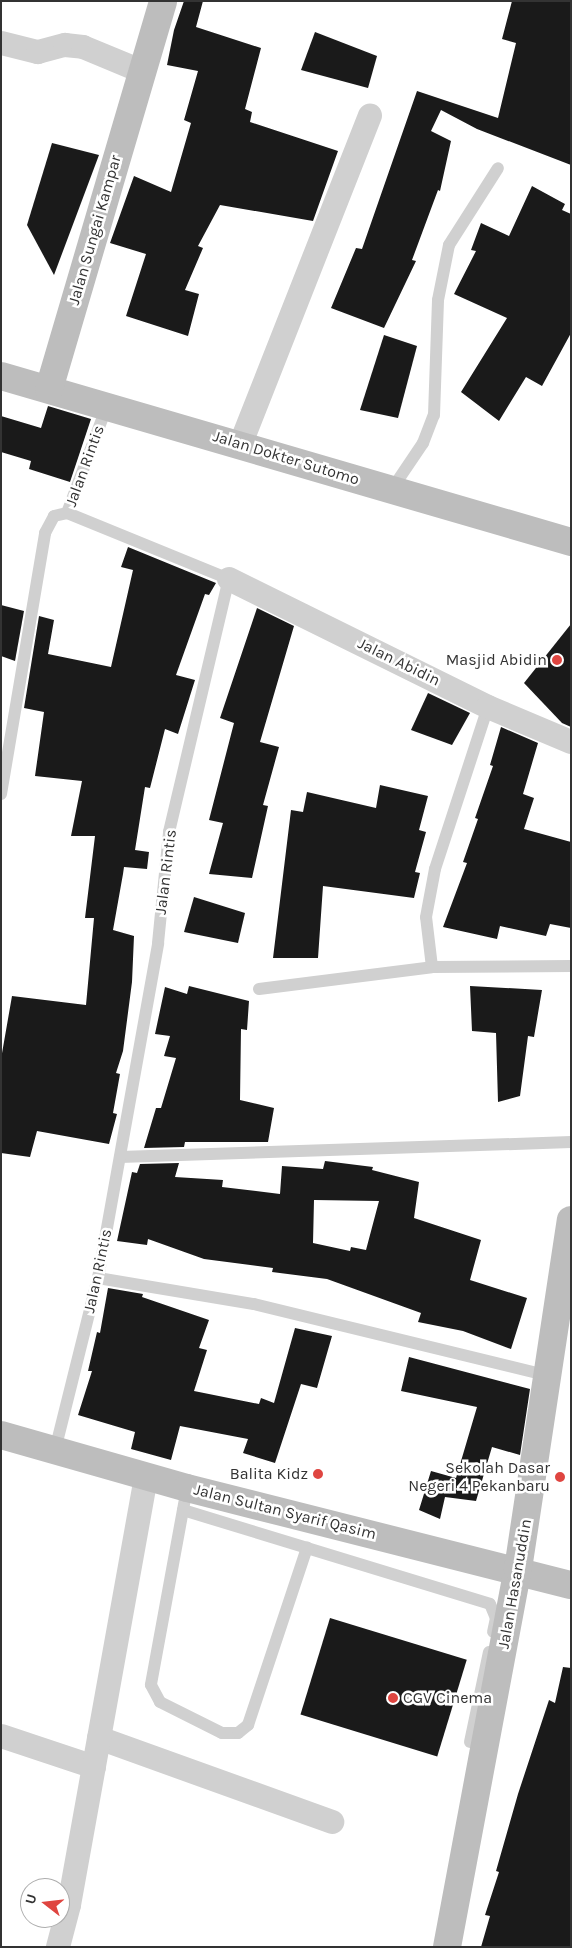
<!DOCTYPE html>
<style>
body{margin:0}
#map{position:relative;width:572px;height:1948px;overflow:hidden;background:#fff;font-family:Karla,sans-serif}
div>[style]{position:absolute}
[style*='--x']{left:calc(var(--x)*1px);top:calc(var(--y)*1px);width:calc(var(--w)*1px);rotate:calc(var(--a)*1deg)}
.building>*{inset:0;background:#1a1a1a;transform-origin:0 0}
.lane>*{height:12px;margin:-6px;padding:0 6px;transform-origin:6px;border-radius:6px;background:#d0d0d0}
.street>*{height:24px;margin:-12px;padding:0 12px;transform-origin:12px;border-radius:12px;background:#d0d0d0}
.secondary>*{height:28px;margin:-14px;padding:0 14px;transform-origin:14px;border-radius:14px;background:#bdbdbd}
.dots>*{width:14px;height:14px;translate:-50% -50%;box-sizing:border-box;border:2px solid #fff;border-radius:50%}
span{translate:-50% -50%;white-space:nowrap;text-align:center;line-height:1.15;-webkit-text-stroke:5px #fff;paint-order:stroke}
.street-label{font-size:16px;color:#333}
.poi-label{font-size:16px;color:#333}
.right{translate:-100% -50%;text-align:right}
.left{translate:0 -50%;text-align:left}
.frame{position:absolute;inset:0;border:2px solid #333;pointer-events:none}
.north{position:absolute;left:20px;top:1878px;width:50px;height:50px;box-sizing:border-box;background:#fff;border:1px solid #adadad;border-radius:50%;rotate:286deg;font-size:14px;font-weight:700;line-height:20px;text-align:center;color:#333}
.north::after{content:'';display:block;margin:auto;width:18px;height:22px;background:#df4540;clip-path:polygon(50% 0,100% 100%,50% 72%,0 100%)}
</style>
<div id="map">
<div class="building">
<i style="clip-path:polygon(184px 1px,203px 1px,196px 27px,261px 48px,245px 109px,252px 112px,250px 122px,338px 151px,313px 221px,220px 205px,198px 246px,203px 248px,185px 290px,199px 294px,188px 336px,126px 316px,146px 254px,110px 243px,134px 176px,171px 192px,191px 123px,184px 120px,198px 71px,167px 65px,174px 30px)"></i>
<i style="clip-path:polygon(512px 1px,571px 1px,571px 165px,477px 129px,441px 110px,431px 131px,451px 141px,440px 191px,438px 190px,412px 260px,416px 261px,384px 328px,331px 308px,356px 248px,362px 249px,417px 91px,498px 118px,516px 43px,502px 39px)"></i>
<i style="clip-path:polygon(315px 32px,377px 56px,368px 88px,301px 70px)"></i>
<i style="clip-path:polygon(52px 143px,99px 155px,54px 275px,27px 225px)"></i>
<i style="clip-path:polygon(532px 186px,565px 204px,562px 210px,571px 214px,571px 333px,542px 386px,526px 377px,499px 421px,461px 392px,507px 318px,454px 294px,476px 251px,471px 250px,481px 223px,509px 236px)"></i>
<i style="clip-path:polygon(384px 335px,417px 346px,398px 418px,360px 410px)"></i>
<i style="clip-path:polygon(48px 406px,91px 419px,70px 482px,29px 469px,31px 461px,1px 452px,1px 416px,41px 428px)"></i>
<i style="clip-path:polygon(128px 547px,216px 583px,209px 595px,205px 594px,176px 675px,195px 680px,178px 734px,165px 729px,150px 788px,145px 787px,135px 850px,149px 852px,147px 869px,124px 867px,123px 874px,113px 930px,134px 936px,132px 982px,123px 1051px,116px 1073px,120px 1074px,113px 1113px,117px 1114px,109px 1144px,37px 1131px,30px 1157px,1px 1153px,1px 1059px,12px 996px,86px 1005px,94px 918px,85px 918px,95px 836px,71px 836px,82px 781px,35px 776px,44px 712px,24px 708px,39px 616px,54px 620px,48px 654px,111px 667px,133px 570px,121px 567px)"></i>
<i style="clip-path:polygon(1px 605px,24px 611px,15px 661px,1px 656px)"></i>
<i style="clip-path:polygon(257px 608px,294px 626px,260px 742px,279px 747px,263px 805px,268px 806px,252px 878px,209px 874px,223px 823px,209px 820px,234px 723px,220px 718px)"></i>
<i style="clip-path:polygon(571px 624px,571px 727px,562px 723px,524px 683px)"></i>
<i style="clip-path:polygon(428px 693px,470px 713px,452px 745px,411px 730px)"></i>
<i style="clip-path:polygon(501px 727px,538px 743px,523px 794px,534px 798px,524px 829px,571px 842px,571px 928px,550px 924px,546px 936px,500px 926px,497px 939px,443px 927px,467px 863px,463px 862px,478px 819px,475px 818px,493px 766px,490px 765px)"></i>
<i style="clip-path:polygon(380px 785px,428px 796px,419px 830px,426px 832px,415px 872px,420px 873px,414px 898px,323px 886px,318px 958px,273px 958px,291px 810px,303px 812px,307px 792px,376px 808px)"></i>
<i style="clip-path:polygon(194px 897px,245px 913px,238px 943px,184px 932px)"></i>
<i style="clip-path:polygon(189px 986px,249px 1001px,247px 1030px,241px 1029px,240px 1100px,274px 1108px,268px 1142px,185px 1142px,184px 1147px,144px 1148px,156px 1108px,161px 1108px,176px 1058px,164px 1056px,170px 1036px,155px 1034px,165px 987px,187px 994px)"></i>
<i style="clip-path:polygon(470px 986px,542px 990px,534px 1037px,528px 1036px,520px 1096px,498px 1102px,496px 1033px,472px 1031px)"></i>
<i style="clip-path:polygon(evenodd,325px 1161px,373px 1167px,372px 1170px,419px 1182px,414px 1218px,481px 1240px,470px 1280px,527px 1298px,511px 1349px,463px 1331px,418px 1322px,421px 1313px,327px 1279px,272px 1272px,273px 1268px,204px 1259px,148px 1239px,147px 1245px,117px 1241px,132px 1172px,137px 1173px,140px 1164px,179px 1163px,175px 1177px,223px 1180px,222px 1187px,280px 1194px,282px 1166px,323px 1169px,325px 1161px,314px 1200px,379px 1201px,366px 1250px,351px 1247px,350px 1251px,313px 1243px,314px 1200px)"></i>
<i style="clip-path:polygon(108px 1288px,143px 1294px,142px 1297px,209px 1320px,199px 1348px,207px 1350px,194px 1391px,259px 1404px,261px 1398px,274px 1403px,295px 1328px,332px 1336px,317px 1388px,301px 1384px,275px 1463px,243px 1453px,248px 1439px,180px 1426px,171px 1460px,131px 1449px,135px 1432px,78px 1415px,92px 1371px,88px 1371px,97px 1332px,100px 1333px)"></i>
<i style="clip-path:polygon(409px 1357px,530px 1389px,520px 1455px,492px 1447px,476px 1501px,445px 1497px,440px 1519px,419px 1510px,431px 1471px,456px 1478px,477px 1407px,401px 1391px)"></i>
<i style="left:330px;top:1618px;width:143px;height:101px;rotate:17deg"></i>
<i style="clip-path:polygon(563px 1667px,571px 1668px,571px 1947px,481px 1947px,490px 1916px,485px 1915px,499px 1872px,496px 1871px,518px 1794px,549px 1700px,555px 1703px)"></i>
</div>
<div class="lane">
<i style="--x:392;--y:489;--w:55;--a:-56"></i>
<i style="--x:423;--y:443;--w:30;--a:-69"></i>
<i style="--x:434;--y:415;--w:115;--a:-88"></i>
<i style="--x:438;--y:300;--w:56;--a:-78.7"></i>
<i style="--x:449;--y:245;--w:91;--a:-57.5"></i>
<i style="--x:1;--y:794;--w:265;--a:-80.4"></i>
<i style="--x:45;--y:533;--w:19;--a:-62"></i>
<i style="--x:54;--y:516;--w:13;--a:-13"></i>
<i style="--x:432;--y:967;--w:50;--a:-96.8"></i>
<i style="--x:426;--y:917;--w:49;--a:-79.4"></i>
<i style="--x:435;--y:869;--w:170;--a:-71.9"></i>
<i style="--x:259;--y:989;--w:174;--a:-7.2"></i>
<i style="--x:432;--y:967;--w:139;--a:-0.4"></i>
<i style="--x:120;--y:1157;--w:451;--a:-1.9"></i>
<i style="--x:98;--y:1278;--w:158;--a:9.5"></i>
<i style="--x:254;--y:1304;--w:304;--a:13.7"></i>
<i style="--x:55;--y:1450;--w:177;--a:-76"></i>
<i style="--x:98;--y:1278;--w:340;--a:-79.8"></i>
<i style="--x:158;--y:943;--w:112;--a:-84.3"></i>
<i style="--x:169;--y:832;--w:260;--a:-76.7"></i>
<i style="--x:229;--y:579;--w:175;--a:-157.8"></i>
<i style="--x:67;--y:513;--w:114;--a:-69.5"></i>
<i style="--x:187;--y:1488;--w:200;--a:100.4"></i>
<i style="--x:151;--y:1685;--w:19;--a:62"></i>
<i style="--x:160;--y:1702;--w:69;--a:26.6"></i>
<i style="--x:222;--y:1733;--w:16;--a:0"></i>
<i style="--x:238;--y:1733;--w:13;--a:-39"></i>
<i style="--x:248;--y:1725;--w:187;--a:-71.6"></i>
<i style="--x:307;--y:1548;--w:191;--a:17"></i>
<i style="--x:490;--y:1604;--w:15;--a:67"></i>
<i style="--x:496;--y:1618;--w:14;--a:102"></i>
<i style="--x:183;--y:1510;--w:130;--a:17"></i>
<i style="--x:470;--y:1742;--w:92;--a:-78.1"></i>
</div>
<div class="street">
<i style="--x:1;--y:43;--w:38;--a:14"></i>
<i style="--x:38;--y:52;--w:28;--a:-15"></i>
<i style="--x:65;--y:45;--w:18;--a:6"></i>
<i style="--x:83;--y:47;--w:63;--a:22.5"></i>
<i style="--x:241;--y:443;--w:352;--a:-68.5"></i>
<i style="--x:229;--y:579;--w:289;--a:26.3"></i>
<i style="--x:488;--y:707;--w:90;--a:22.9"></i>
<i style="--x:1;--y:1736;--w:98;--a:18.4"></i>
<i style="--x:99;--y:1738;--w:248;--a:19.8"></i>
<i style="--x:58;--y:1947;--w:43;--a:-75.3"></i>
<i style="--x:69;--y:1905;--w:436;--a:-79.8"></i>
</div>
<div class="secondary">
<i style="--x:1;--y:376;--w:594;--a:16.24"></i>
<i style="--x:49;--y:389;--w:404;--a:-73.6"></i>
<i style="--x:1;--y:1435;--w:193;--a:15.9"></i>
<i style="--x:187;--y:1488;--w:396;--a:14.2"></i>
<i style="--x:447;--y:1947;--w:385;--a:-79.4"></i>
<i style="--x:518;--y:1569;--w:353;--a:-81.4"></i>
</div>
<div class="dots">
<i style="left:557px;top:660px;background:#df4540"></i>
<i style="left:318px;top:1474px;background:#df4540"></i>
<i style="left:560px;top:1477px;background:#df4540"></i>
<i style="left:393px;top:1698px;background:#df4540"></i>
</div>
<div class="street-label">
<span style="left:95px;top:230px;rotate:-74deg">Jalan Sungai Kampar</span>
<span style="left:286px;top:458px;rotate:17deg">Jalan Dokter Sutomo</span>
<span style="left:85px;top:466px;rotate:-70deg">Jalan Rintis</span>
<span style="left:399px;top:662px;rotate:26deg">Jalan Abidin</span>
<span style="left:166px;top:872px;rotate:-83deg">Jalan Rintis</span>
<span style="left:98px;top:1271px;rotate:-78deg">Jalan Rintis</span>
<span style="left:285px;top:1512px;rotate:14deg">Jalan Sultan Syarif Qasim</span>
<span style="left:515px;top:1584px;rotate:-80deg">Jalan Hasanuddin</span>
</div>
<div class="poi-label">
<span class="right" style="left:547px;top:660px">Masjid Abidin</span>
<span class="right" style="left:550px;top:1477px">Sekolah Dasar<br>Negeri 4 Pekanbaru</span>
<span class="right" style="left:308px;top:1474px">Balita Kidz</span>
<span class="left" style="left:403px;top:1698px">CGV Cinema</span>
</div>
<div class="frame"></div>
<div class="north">U</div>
</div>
